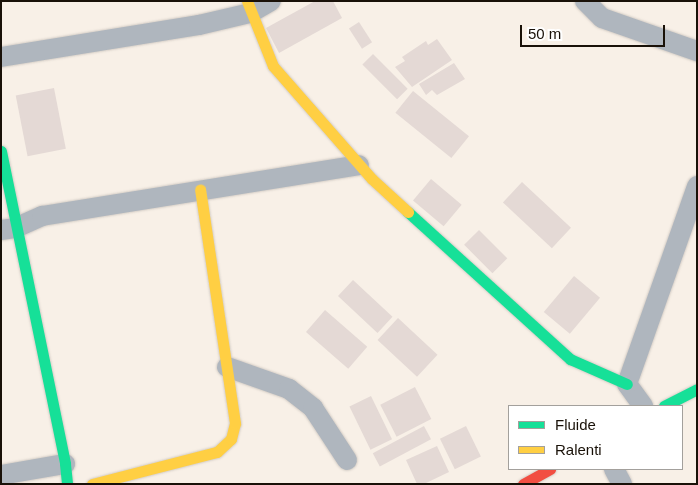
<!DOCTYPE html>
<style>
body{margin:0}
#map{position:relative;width:698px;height:485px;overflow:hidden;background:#f8f0e7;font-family:Arial,sans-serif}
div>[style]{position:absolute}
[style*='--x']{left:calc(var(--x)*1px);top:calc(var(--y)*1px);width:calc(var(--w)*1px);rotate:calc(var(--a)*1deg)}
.building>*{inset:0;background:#e4d9d5;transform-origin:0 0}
.roads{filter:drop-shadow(0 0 1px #d3ccc5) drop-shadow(0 0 1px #d3ccc5)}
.street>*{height:20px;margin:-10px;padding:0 10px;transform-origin:10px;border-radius:10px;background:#afb6be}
.fast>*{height:11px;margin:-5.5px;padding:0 5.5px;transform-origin:5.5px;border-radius:5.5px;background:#16e098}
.slow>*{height:11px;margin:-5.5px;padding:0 5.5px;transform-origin:5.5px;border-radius:5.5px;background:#ffcf43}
.jam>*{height:11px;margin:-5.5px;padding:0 5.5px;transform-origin:5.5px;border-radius:5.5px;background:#f24e42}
span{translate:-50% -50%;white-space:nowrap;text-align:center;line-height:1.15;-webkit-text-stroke:4px #fff;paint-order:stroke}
.frame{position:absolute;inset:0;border:2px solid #191108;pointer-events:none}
.legend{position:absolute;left:508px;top:405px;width:175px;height:65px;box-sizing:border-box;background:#fff;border:1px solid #a3a09c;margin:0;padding:6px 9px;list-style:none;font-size:15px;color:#191108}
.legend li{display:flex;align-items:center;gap:10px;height:25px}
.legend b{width:25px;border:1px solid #a3a09c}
.scale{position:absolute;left:520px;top:25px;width:145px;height:22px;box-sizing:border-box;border:2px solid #191108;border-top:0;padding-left:6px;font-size:15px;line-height:18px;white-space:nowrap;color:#191108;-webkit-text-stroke:4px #fff;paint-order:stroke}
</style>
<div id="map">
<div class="building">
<i style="clip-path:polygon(315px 1px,333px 1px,342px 18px,279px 53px,266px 28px)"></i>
<i style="left:359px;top:22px;width:24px;height:12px;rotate:57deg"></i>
<i style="clip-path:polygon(437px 39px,452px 60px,412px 87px,395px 67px,405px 61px,402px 57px,426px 41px,428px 45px)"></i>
<i style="left:373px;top:54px;width:49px;height:15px;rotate:45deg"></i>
<i style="clip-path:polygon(454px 63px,465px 79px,437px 95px,432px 90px,426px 95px,419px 84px)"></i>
<i style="left:54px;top:88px;width:62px;height:39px;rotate:79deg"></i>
<i style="left:413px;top:91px;width:72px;height:28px;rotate:39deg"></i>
<i style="left:431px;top:179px;width:40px;height:28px;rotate:40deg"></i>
<i style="left:522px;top:182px;width:67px;height:28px;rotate:43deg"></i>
<i style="left:479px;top:230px;width:40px;height:21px;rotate:45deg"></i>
<i style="left:574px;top:276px;width:34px;height:47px;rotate:40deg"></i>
<i style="left:353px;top:280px;width:54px;height:22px;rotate:43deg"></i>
<i style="left:325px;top:310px;width:56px;height:29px;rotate:41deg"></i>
<i style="left:398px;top:318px;width:54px;height:30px;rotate:43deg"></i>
<i style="left:415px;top:387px;width:36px;height:39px;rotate:63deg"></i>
<i style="left:371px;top:396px;width:48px;height:24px;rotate:64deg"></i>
<i style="left:424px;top:426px;width:15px;height:58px;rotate:62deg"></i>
<i style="left:466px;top:426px;width:34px;height:29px;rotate:64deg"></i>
<i style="clip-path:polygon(437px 446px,449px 472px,424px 484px,417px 484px,406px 460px)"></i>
</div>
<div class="roads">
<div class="street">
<i style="--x:585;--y:1;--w:24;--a:45"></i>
<i style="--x:602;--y:18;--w:101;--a:19.2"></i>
<i style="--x:1;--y:57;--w:201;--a:-9.2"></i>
<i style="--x:199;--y:25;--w:52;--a:-13.2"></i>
<i style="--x:250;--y:13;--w:24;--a:-30"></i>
<i style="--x:1;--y:230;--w:14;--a:-8"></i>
<i style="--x:15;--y:228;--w:30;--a:-24"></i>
<i style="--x:42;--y:216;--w:321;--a:-9.1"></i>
<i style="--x:227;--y:367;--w:66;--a:19.5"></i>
<i style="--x:289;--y:389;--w:31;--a:38"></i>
<i style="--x:313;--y:408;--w:62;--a:56.8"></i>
<i style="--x:643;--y:406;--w:27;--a:-126"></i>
<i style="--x:627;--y:384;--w:210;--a:-70.5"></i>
<i style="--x:614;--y:469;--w:17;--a:62"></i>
<i style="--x:1;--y:475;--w:65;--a:-9.8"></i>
</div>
<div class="fast">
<i style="--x:1;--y:151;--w:319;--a:78.4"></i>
<i style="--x:65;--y:464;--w:20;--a:84"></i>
<i style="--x:408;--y:212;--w:219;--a:42.2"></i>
<i style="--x:570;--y:359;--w:62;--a:23.7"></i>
<i style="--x:664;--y:406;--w:37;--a:-27"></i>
</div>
<div class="slow">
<i style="--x:247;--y:1;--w:70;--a:68.2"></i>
<i style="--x:273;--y:66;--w:150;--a:48.8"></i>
<i style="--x:372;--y:179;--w:49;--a:42.5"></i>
<i style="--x:92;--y:484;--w:129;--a:-14.4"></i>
<i style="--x:217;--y:452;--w:19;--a:-43"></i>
<i style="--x:231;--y:439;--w:16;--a:-76"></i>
<i style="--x:235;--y:423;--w:236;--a:-98.5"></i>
</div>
<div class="jam">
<i style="--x:523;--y:484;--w:31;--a:-29"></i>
</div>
</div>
<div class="frame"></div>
<ul class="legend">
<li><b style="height:6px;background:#16e098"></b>Fluide</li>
<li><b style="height:6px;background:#ffcf43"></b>Ralenti</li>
</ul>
<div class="scale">50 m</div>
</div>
